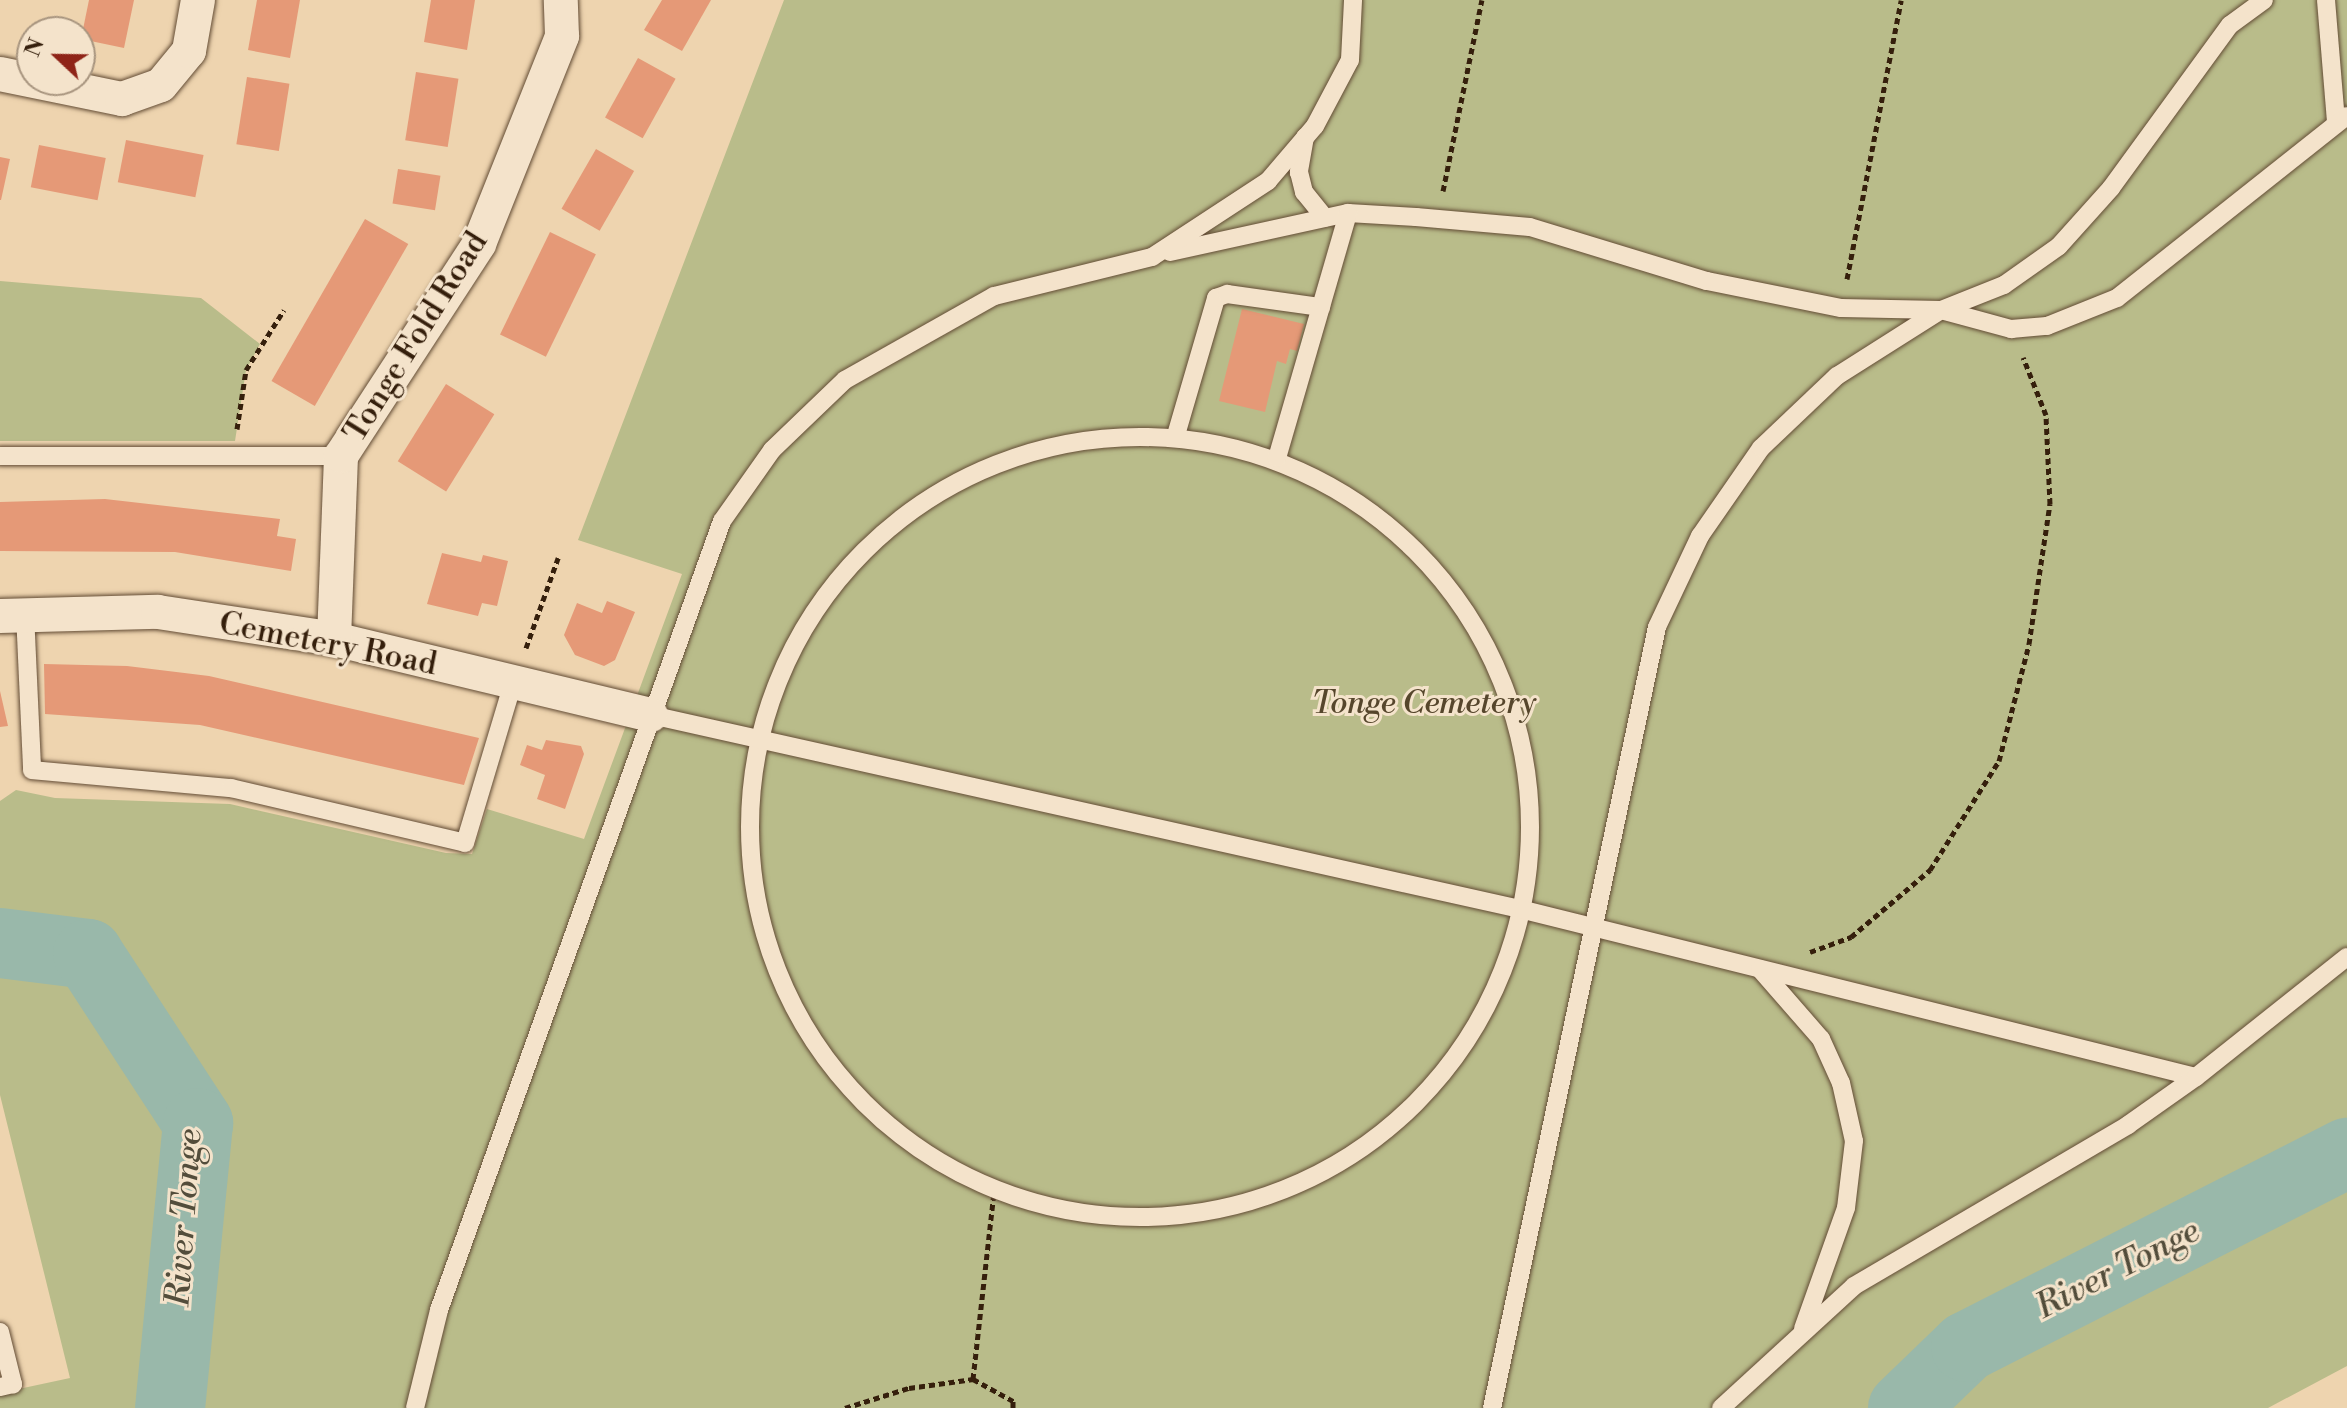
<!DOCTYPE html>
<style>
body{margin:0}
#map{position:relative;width:2347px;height:1408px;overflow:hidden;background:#eed4af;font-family:"Libre Bodoni",serif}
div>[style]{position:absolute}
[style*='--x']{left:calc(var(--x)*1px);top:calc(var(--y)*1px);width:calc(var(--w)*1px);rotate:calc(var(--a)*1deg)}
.green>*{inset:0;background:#b9bc8a}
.river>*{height:70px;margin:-35px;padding:0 35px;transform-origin:35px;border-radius:35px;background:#99b8aa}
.building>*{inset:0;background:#e59977;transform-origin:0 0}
.path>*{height:5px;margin-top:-2.5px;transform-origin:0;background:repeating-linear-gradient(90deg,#351f0c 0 6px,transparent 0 10px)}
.roads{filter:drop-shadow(0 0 2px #634c35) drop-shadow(0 0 2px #634c35)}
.lane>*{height:18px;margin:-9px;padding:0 9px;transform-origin:9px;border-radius:9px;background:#f4e3cb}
.lane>.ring{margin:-9px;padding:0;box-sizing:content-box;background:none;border:18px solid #f4e3cb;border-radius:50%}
.street>*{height:34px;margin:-17px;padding:0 17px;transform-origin:17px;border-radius:17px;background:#f4e3cb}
span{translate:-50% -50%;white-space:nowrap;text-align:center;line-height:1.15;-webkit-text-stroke:6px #f4e3cb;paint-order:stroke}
.street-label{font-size:32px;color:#351f0c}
.park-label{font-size:32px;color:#56462c;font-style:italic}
.water-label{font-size:34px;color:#534d3b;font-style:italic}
.north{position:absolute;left:16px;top:16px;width:80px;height:80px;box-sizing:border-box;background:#f4e3cb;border:2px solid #a8957f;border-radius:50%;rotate:292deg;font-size:22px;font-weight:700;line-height:32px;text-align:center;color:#351f0c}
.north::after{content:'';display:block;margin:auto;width:28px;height:36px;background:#8f2418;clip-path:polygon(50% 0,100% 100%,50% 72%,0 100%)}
</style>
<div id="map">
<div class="green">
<i style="clip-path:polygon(784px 0,2347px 0,2347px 1366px,2268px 1408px,0 1408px,0 1393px,70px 1378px,0 1095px,0 801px,16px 790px,55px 798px,230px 804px,446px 853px,472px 854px,487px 809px,584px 839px,682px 574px,578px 540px)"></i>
<i style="clip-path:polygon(0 281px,201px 298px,260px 344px,246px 370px,235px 441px,0 441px)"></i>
</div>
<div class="river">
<i style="--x:0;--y:943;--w:89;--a:7.1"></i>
<i style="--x:88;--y:954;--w:202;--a:56.9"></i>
<i style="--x:198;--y:1123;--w:286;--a:95.6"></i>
<i style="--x:1903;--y:1408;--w:88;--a:-44.1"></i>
<i style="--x:1966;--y:1347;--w:428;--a:-27"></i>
</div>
<div class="building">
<i style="clip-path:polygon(89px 0,134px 0,124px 48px,81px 39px)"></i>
<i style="clip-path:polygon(257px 0,300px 0,290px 58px,248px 50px)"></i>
<i style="clip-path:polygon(431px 0,475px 0,467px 50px,424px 42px)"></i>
<i style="clip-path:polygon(662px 0,711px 0,682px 51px,644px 30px)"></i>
<i style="left:638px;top:58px;width:43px;height:68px;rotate:29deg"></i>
<i style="left:416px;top:72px;width:43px;height:69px;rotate:9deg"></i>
<i style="left:247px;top:77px;width:43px;height:68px;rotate:9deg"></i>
<i style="left:126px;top:140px;width:79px;height:43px;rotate:11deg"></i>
<i style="left:39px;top:145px;width:68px;height:43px;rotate:11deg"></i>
<i style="left:596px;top:149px;width:44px;height:69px;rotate:30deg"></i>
<i style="clip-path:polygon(0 157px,10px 159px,1px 200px,0 200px)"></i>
<i style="left:398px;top:169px;width:43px;height:35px;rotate:9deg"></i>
<i style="left:365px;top:219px;width:50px;height:187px;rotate:30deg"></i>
<i style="left:550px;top:232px;width:51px;height:114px;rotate:26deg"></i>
<i style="clip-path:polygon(1242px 309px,1304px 324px,1297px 351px,1290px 349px,1286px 364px,1277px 361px,1265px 412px,1219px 401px)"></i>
<i style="left:446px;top:384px;width:57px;height:91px;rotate:32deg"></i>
<i style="clip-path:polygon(105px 499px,280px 519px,277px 536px,296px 539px,291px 571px,175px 552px,0 551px,0 502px)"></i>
<i style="clip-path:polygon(442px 553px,481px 562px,483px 555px,508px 561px,497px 606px,482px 603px,478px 616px,427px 604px)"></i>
<i style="clip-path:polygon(607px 601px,635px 612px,615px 660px,604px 666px,575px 655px,564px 635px,577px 603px,602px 613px)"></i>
<i style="clip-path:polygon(44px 664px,127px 666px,209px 676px,479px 738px,464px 785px,200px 725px,45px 714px)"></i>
<i style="clip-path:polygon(0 691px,8px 726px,0 727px)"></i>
<i style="clip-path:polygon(546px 740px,581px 746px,584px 754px,565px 809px,537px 799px,545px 775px,520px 765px,527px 745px,542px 750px)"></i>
</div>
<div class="path">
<i style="--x:1443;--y:191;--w:195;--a:-78.5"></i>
<i style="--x:1847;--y:279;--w:284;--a:-79"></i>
<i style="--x:237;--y:429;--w:60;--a:-81.3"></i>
<i style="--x:246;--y:370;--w:71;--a:-57.7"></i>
<i style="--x:526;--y:648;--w:96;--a:-70.4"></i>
<i style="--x:1810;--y:952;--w:44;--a:-20.1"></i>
<i style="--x:1851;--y:937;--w:104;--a:-40.3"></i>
<i style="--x:1930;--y:870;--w:129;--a:-57.7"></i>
<i style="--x:1999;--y:761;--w:121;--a:-75.6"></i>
<i style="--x:2029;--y:644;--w:142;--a:-81.5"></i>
<i style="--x:2050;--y:504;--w:89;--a:-92.6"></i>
<i style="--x:2046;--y:415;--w:62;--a:-111.6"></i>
<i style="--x:973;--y:1379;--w:188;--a:-83.6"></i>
<i style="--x:845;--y:1408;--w:67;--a:-17.4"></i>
<i style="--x:909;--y:1388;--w:65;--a:-8"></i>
<i style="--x:973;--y:1379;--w:46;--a:28.8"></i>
<i style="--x:1013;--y:1401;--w:7;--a:90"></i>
</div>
<div class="roads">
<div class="lane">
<i style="--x:2326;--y:0;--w:121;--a:85.3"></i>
<i style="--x:1305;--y:137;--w:36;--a:100"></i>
<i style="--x:1299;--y:172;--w:21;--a:76"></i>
<i style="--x:1304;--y:192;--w:33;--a:51"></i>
<i style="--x:1170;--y:252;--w:182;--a:-12.4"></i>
<i style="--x:1348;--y:213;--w:68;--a:3.4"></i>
<i style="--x:1416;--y:217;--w:114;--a:5"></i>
<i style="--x:1530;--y:227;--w:185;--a:17"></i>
<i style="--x:1707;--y:281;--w:137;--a:11.4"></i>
<i style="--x:1841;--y:308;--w:100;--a:1.1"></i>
<i style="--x:1941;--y:310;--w:73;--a:15.2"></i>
<i style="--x:2011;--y:329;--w:36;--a:-5"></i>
<i style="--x:2047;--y:326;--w:75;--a:-21.8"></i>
<i style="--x:2117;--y:298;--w:293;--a:-38.4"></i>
<i style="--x:1176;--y:435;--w:143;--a:-73.7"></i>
<i style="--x:1216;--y:298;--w:12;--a:-20"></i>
<i style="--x:1227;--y:294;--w:95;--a:7.9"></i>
<i class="ring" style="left:750px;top:437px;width:762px;height:762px"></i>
<i style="--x:0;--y:456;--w:341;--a:0"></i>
<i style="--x:1277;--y:458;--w:255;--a:-73.8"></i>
<i style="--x:25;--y:613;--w:157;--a:87.4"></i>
<i style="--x:32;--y:770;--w:200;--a:5.2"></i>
<i style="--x:231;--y:788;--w:240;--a:13.2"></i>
<i style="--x:465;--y:843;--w:167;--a:-73.3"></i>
<i style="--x:651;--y:715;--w:895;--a:12.59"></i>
<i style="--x:1524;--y:910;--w:692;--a:13.96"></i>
<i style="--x:1760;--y:969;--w:93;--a:48.9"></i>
<i style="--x:1821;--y:1039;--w:48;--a:65.6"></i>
<i style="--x:1841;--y:1083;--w:59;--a:77.4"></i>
<i style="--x:1854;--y:1141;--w:67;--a:96.8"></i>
<i style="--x:1846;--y:1208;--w:128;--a:109.6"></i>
<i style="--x:0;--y:1332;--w:54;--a:76"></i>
<i style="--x:13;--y:1384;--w:13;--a:167"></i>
<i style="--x:415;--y:1408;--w:101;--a:-76.2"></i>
<i style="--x:439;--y:1310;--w:838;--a:-70.27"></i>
<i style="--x:722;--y:521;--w:87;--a:-54.8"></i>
<i style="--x:772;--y:450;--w:101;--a:-43.8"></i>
<i style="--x:845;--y:380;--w:171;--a:-29.4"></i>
<i style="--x:994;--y:296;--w:163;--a:-13.9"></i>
<i style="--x:1152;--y:257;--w:139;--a:-33.2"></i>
<i style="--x:1268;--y:181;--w:72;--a:-49.5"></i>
<i style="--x:1315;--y:126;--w:75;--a:-62.1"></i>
<i style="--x:1350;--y:60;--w:60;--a:-87.1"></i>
<i style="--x:1492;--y:1408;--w:798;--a:-78.07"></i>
<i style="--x:1657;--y:627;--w:101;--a:-64.7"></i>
<i style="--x:1700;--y:536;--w:107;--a:-55.3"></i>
<i style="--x:1761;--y:448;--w:105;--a:-43.5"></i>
<i style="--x:1837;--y:376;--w:123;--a:-32.4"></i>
<i style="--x:1941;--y:310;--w:68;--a:-21.6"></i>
<i style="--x:2004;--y:285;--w:67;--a:-35.3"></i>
<i style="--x:2059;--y:246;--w:78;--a:-48.1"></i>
<i style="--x:2111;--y:188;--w:202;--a:-53.9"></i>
<i style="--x:2230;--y:25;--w:42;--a:-36.3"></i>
<i style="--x:1721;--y:1408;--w:180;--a:-42.5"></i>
<i style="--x:1854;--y:1286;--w:318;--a:-30.4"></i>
<i style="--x:2128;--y:1125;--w:83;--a:-35.2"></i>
<i style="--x:2196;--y:1077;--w:193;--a:-38.5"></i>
</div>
<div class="street">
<i style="--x:0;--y:74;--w:125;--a:11.6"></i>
<i style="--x:122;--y:99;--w:41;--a:-19.7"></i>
<i style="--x:161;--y:85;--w:44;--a:-50.5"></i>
<i style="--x:189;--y:51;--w:52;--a:-80"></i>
<i style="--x:0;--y:616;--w:158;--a:-1.5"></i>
<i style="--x:158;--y:612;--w:178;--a:8.7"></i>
<i style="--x:334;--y:639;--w:326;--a:13.5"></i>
<i style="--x:334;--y:639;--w:183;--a:-87.8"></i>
<i style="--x:341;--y:456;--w:253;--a:-56.9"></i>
<i style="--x:479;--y:244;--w:224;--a:-68.2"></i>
<i style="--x:562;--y:36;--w:36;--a:-92"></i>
</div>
</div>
<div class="street-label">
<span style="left:416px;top:337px;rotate:-58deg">Tonge Fold Road</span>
<span style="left:328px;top:644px;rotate:11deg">Cemetery Road</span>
</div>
<div class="park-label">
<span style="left:1424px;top:703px">Tonge Cemetery</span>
</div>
<div class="water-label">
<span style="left:185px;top:1218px;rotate:-86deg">River Tonge</span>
<span style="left:2118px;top:1270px;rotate:-27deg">River Tonge</span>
</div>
<div class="north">N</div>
</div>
